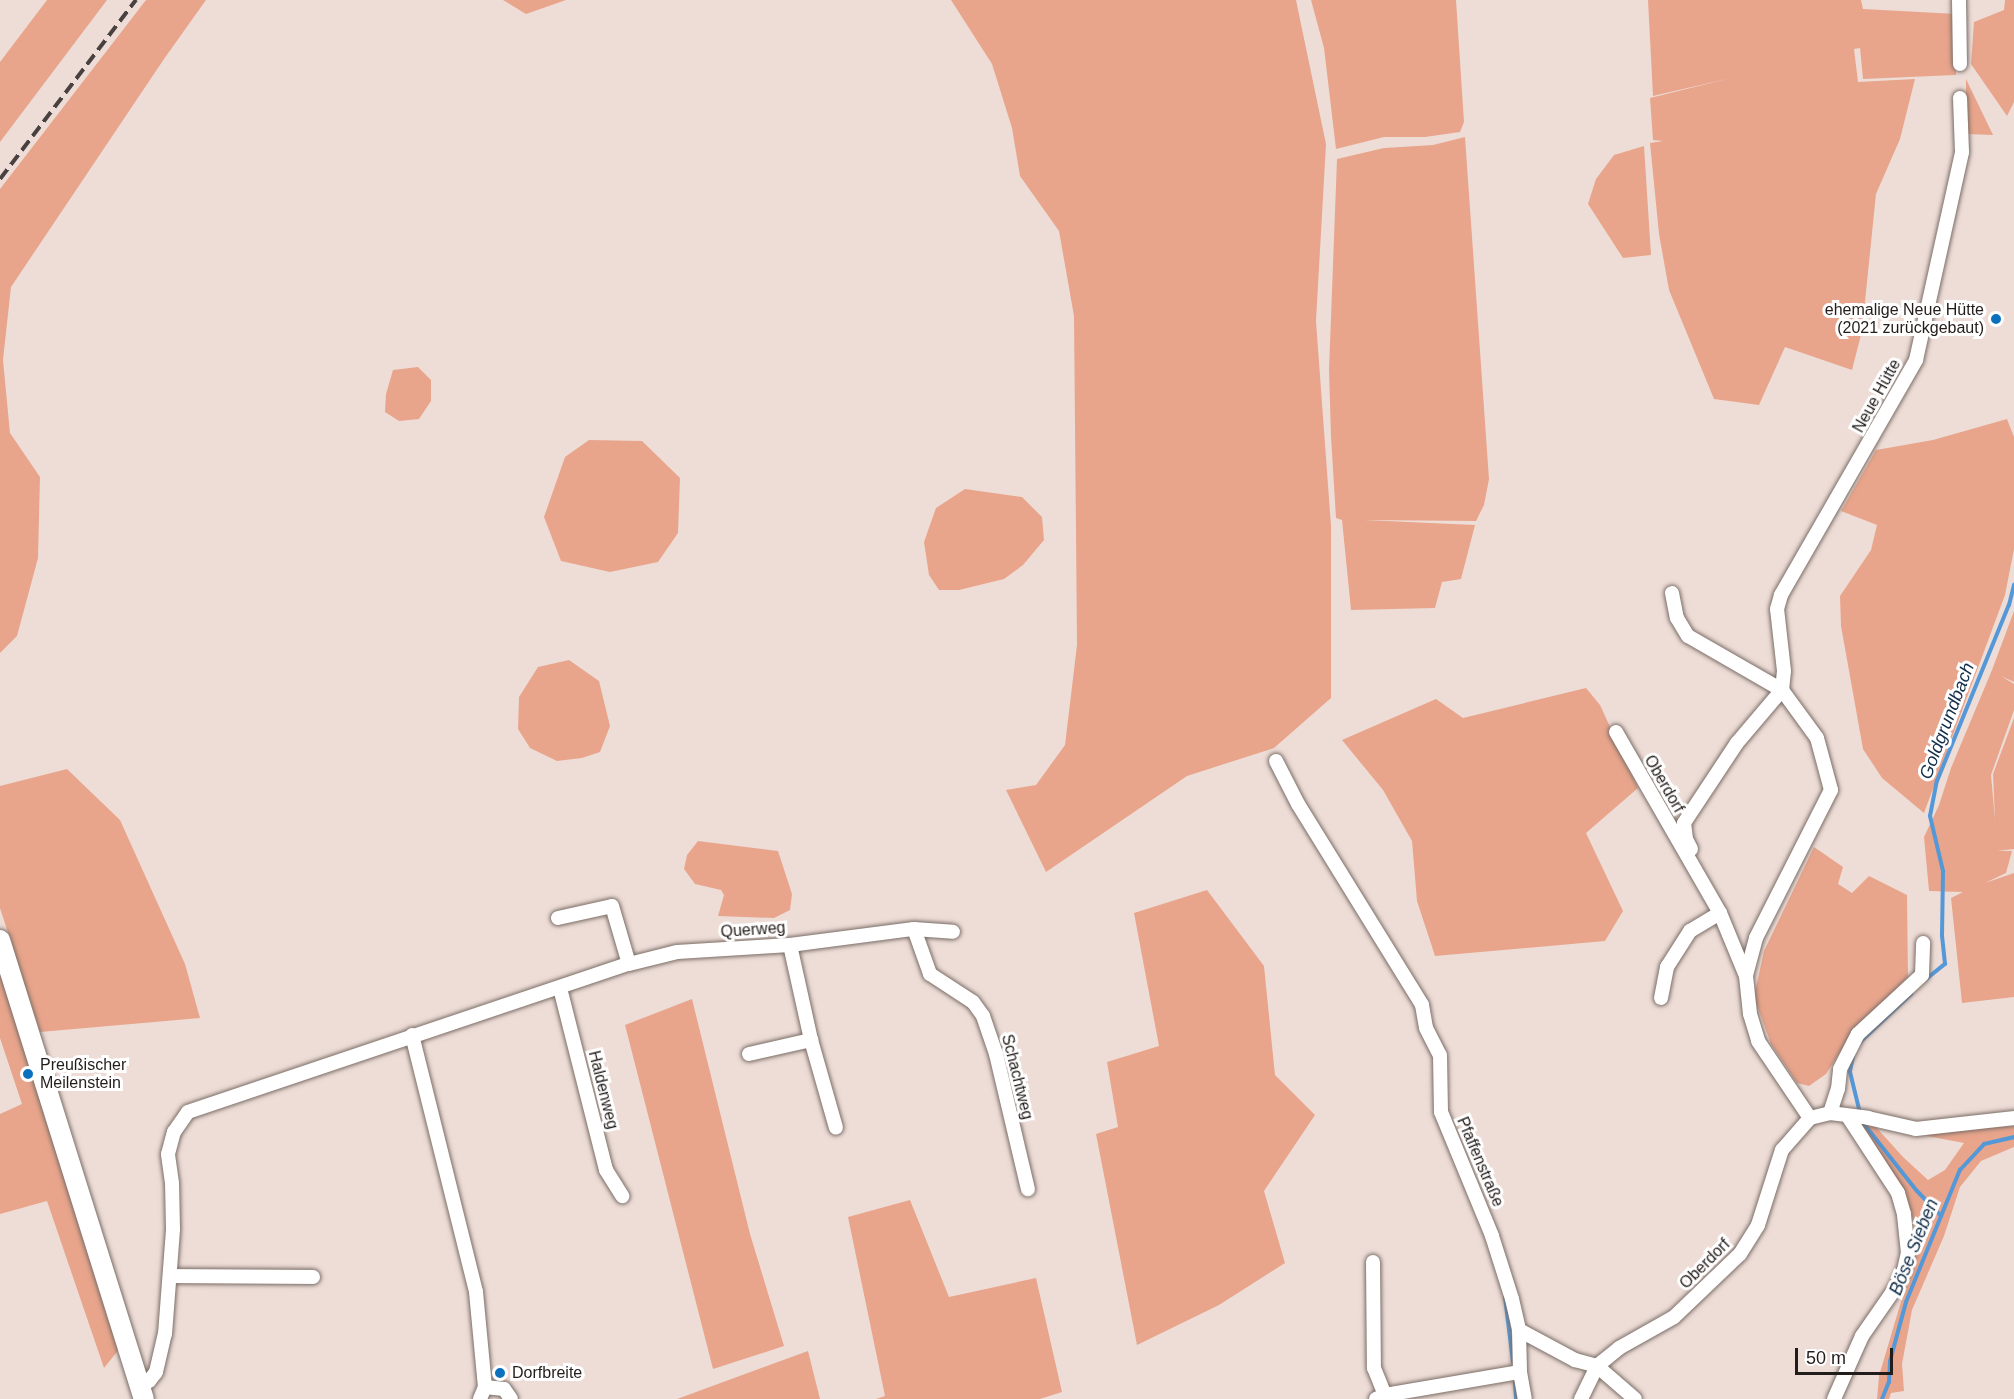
<!DOCTYPE html>
<meta charset="utf-8">
<style>
body{margin:0}
#map{position:relative;width:2014px;height:1399px;overflow:hidden;background:#eeddd7;font-family:Helvetica,sans-serif}
div>[style]{position:absolute}
[style*='--x']{left:calc(var(--x)*1px);top:calc(var(--y)*1px);width:calc(var(--w)*1px);rotate:calc(var(--a)*1deg)}
.green>*{inset:0;background:#e8a58c}
.stream>*{height:4px;margin:-2px;padding:0 2px;transform-origin:2px;border-radius:2px;background:#5498d8}
.roads{filter:drop-shadow(0 0 2px #7b6d67) drop-shadow(0 0 2px #7b6d67)}
.street>*{height:14px;margin:-7px;padding:0 7px;transform-origin:7px;border-radius:7px;background:#fff}
.secondary>*{height:20px;margin:-10px;padding:0 10px;transform-origin:10px;border-radius:10px;background:#fff}
.rail>*{height:4px;margin-top:-2px;transform-origin:0;background:repeating-linear-gradient(90deg,#49413f 0 12px,transparent 0 18px)}
.dots>*{width:16px;height:16px;translate:-50% -50%;box-sizing:border-box;border:3px solid #fff;border-radius:50%}
span{translate:-50% -50%;white-space:nowrap;text-align:center;line-height:1.15;-webkit-text-stroke:6px #fff;paint-order:stroke}
.poi-label{font-size:16px;color:#221c1a}
.right{translate:-100% -50%;text-align:right}
.left{translate:0 -50%;text-align:left}
.street-label{font-size:16px;color:#221c1a}
.water-label{font-size:18px;color:#132f4a;font-style:italic}
.scale{position:absolute;left:1795px;top:1348px;width:98px;height:27px;box-sizing:border-box;border:3px solid #221c1a;border-top:0;padding-left:8px;font-size:18px;line-height:21px;white-space:nowrap;color:#221c1a;-webkit-text-stroke:4px #fff;paint-order:stroke}
</style>
<div id="map">
<div class="green">
<i style="clip-path:polygon(47px 0,107px 0,0 142px,0 62px)"></i>
<i style="clip-path:polygon(146px 0,206px 0,164px 59px,11px 287px,3px 360px,10px 433px,40px 477px,38px 558px,17px 636px,0 653px,0 189px)"></i>
<i style="clip-path:polygon(503px 0,566px 0,526px 14px)"></i>
<i style="clip-path:polygon(951px 0,1296px 0,1326px 144px,1316px 321px,1331px 526px,1331px 698px,1274px 748px,1187px 776px,1046px 872px,1006px 790px,1036px 785px,1065px 745px,1077px 645px,1074px 316px,1059px 231px,1020px 176px,1012px 128px,992px 64px)"></i>
<i style="clip-path:polygon(1311px 0,1456px 0,1464px 122px,1460px 132px,1425px 137px,1384px 137px,1336px 149px,1324px 48px)"></i>
<i style="clip-path:polygon(1648px 0,1861px 0,1863px 9px,1957px 14px,1956px 75px,1863px 79px,1860px 48px,1854px 49px,1858px 82px,1915px 79px,1900px 139px,1876px 194px,1862px 331px,1852px 370px,1785px 347px,1759px 405px,1714px 399px,1669px 290px,1659px 234px,1650px 143px,1663px 141px,1653px 140px,1650px 98px,1731px 78px,1653px 96px)"></i>
<i style="clip-path:polygon(2005px 0,2014px 0,2014px 102px,2007px 116px,1971px 64px,1974px 22px,2004px 10px)"></i>
<i style="clip-path:polygon(1966px 79px,1993px 135px,1966px 134px)"></i>
<i style="clip-path:polygon(1465px 137px,1489px 479px,1484px 505px,1476px 521px,1364px 520px,1475px 525px,1461px 579px,1442px 582px,1435px 608px,1351px 610px,1342px 520px,1336px 518px,1331px 437px,1329px 370px,1337px 159px,1384px 148px,1433px 145px)"></i>
<i style="clip-path:polygon(1644px 146px,1651px 255px,1623px 258px,1588px 204px,1596px 179px,1614px 155px)"></i>
<i style="clip-path:polygon(418px 367px,431px 380px,431px 401px,419px 419px,399px 421px,385px 412px,386px 394px,393px 370px)"></i>
<i style="clip-path:polygon(2007px 419px,2014px 437px,2014px 549px,2005px 595px,1924px 813px,1882px 778px,1863px 749px,1841px 626px,1840px 596px,1871px 550px,1877px 525px,1841px 511px,1876px 450px,1933px 440px)"></i>
<i style="clip-path:polygon(589px 440px,642px 441px,680px 478px,678px 533px,658px 562px,610px 572px,561px 561px,544px 517px,565px 457px)"></i>
<i style="clip-path:polygon(965px 489px,1022px 497px,1042px 517px,1044px 540px,1023px 565px,1004px 579px,959px 590px,939px 590px,929px 575px,924px 542px,936px 508px)"></i>
<i style="clip-path:polygon(2014px 611px,2014px 682px,2001px 676px,2014px 684px,2014px 710px,1991px 775px,1995px 820px,1993px 774px,2014px 718px,2014px 849px,1997px 851px,2012px 851px,2006px 873px,1985px 883px,2014px 873px,2014px 997px,1962px 1003px,1951px 898px,1963px 892px,1929px 891px,1924px 837px,1939px 805px,1951px 768px,1992px 670px)"></i>
<i style="clip-path:polygon(569px 660px,599px 681px,610px 726px,600px 752px,582px 758px,557px 761px,530px 748px,518px 729px,519px 697px,538px 667px)"></i>
<i style="clip-path:polygon(1586px 688px,1600px 705px,1638px 788px,1586px 833px,1623px 911px,1605px 941px,1435px 956px,1417px 901px,1412px 841px,1383px 790px,1342px 740px,1436px 699px,1463px 718px)"></i>
<i style="clip-path:polygon(67px 769px,120px 820px,185px 964px,200px 1018px,40px 1032px,0 908px,0 786px)"></i>
<i style="clip-path:polygon(698px 841px,778px 851px,792px 894px,790px 910px,774px 918px,718px 916px,724px 895px,721px 890px,695px 884px,684px 869px,687px 855px)"></i>
<i style="clip-path:polygon(1814px 847px,1843px 867px,1838px 884px,1852px 893px,1869px 876px,1907px 895px,1908px 977px,1851px 1035px,1826px 1074px,1809px 1086px,1797px 1083px,1771px 1044px,1754px 997px,1764px 951px)"></i>
<i style="clip-path:polygon(1207px 890px,1264px 966px,1275px 1075px,1315px 1115px,1264px 1191px,1285px 1263px,1219px 1305px,1137px 1345px,1096px 1134px,1118px 1127px,1107px 1062px,1159px 1046px,1134px 913px)"></i>
<i style="clip-path:polygon(0 967px,121px 1347px,104px 1368px,47px 1201px,0 1214px,0 1114px,22px 1104px,0 1038px)"></i>
<i style="clip-path:polygon(692px 999px,750px 1234px,784px 1346px,713px 1369px,625px 1025px)"></i>
<i style="clip-path:polygon(1860px 1125px,1875px 1126px,1903px 1157px,1928px 1180px,1945px 1170px,1964px 1143px,1927px 1136px,1927px 1132px,2014px 1126px,2014px 1147px,1981px 1161px,1960px 1187px,1944px 1236px,1912px 1310px,1902px 1364px,1904px 1391px,1891px 1393px,1889px 1399px,1877px 1399px,1879px 1376px,1913px 1261px,1917px 1238px,1911px 1211px,1892px 1172px)"></i>
<i style="clip-path:polygon(910px 1200px,949px 1297px,1036px 1278px,1062px 1392px,1040px 1399px,876px 1399px,885px 1396px,848px 1217px)"></i>
<i style="clip-path:polygon(808px 1351px,820px 1399px,677px 1399px)"></i>
</div>
<div class="stream">
<i style="--x:1925;--y:980;--w:26;--a:-39"></i>
<i style="--x:1945;--y:964;--w:28;--a:-96"></i>
<i style="--x:1942;--y:936;--w:65;--a:-89.1"></i>
<i style="--x:1943;--y:871;--w:57;--a:-103.3"></i>
<i style="--x:1930;--y:816;--w:36;--a:-79"></i>
<i style="--x:1937;--y:781;--w:190;--a:-67.8"></i>
<i style="--x:2009;--y:605;--w:21;--a:-76"></i>
<i style="--x:1858;--y:1044;--w:73;--a:-43.3"></i>
<i style="--x:1853;--y:1056;--w:16;--a:101"></i>
<i style="--x:1850;--y:1072;--w:42;--a:76.3"></i>
<i style="--x:1864;--y:1124;--w:85;--a:51.7"></i>
<i style="--x:1917;--y:1191;--w:35;--a:46"></i>
<i style="--x:1505;--y:1297;--w:65;--a:83"></i>
<i style="--x:1515;--y:1383;--w:16;--a:86"></i>
<i style="--x:1882;--y:1399;--w:18;--a:-68"></i>
<i style="--x:1889;--y:1382;--w:21;--a:-87"></i>
<i style="--x:1890;--y:1361;--w:61;--a:-74.8"></i>
<i style="--x:1906;--y:1302;--w:143;--a:-67.8"></i>
<i style="--x:1960;--y:1170;--w:35;--a:-47"></i>
<i style="--x:1984;--y:1144;--w:31;--a:-13"></i>
</div>
<div class="roads">
<div class="street">
<i style="--x:1959;--y:0;--w:64;--a:89.1"></i>
<i style="--x:1672;--y:593;--w:25;--a:79"></i>
<i style="--x:1677;--y:618;--w:21;--a:59"></i>
<i style="--x:1688;--y:636;--w:108;--a:29.9"></i>
<i style="--x:1782;--y:690;--w:59;--a:53.9"></i>
<i style="--x:1817;--y:738;--w:54;--a:74.9"></i>
<i style="--x:1831;--y:790;--w:166;--a:116.9"></i>
<i style="--x:1756;--y:938;--w:39;--a:105"></i>
<i style="--x:1782;--y:690;--w:19;--a:-84"></i>
<i style="--x:1784;--y:671;--w:62;--a:-96.4"></i>
<i style="--x:1777;--y:609;--w:15;--a:-74"></i>
<i style="--x:1781;--y:595;--w:271;--a:-60.1"></i>
<i style="--x:1916;--y:360;--w:213;--a:-77.5"></i>
<i style="--x:1962;--y:152;--w:54;--a:-92.1"></i>
<i style="--x:1616;--y:732;--w:209;--a:60.1"></i>
<i style="--x:1720;--y:913;--w:68;--a:67.6"></i>
<i style="--x:1746;--y:976;--w:38;--a:84"></i>
<i style="--x:1750;--y:1014;--w:28;--a:73"></i>
<i style="--x:1758;--y:1041;--w:93;--a:56"></i>
<i style="--x:1276;--y:761;--w:48;--a:62.9"></i>
<i style="--x:1298;--y:804;--w:236;--a:58.3"></i>
<i style="--x:1422;--y:1005;--w:23;--a:80"></i>
<i style="--x:1426;--y:1028;--w:30;--a:63"></i>
<i style="--x:1440;--y:1055;--w:57;--a:89"></i>
<i style="--x:1441;--y:1112;--w:134;--a:67.6"></i>
<i style="--x:1492;--y:1236;--w:66;--a:72.4"></i>
<i style="--x:1512;--y:1299;--w:32;--a:77"></i>
<i style="--x:1519;--y:1330;--w:42;--a:88.6"></i>
<i style="--x:1520;--y:1372;--w:27;--a:80"></i>
<i style="--x:1691;--y:849;--w:11;--a:-117"></i>
<i style="--x:1686;--y:839;--w:16;--a:-97"></i>
<i style="--x:1684;--y:823;--w:96;--a:-56.5"></i>
<i style="--x:1737;--y:743;--w:70;--a:-49.7"></i>
<i style="--x:558;--y:918;--w:55;--a:-12.5"></i>
<i style="--x:612;--y:906;--w:60;--a:73.7"></i>
<i style="--x:914;--y:929;--w:48;--a:70.4"></i>
<i style="--x:930;--y:974;--w:51;--a:33.1"></i>
<i style="--x:973;--y:1002;--w:17;--a:54"></i>
<i style="--x:983;--y:1016;--w:40;--a:71.1"></i>
<i style="--x:996;--y:1054;--w:139;--a:76.7"></i>
<i style="--x:790;--y:945;--w:97;--a:77.5"></i>
<i style="--x:811;--y:1040;--w:91;--a:74.1"></i>
<i style="--x:560;--y:988;--w:188;--a:75.8"></i>
<i style="--x:606;--y:1170;--w:31;--a:58"></i>
<i style="--x:1661;--y:998;--w:32;--a:-79"></i>
<i style="--x:1667;--y:967;--w:43;--a:-57.4"></i>
<i style="--x:1690;--y:931;--w:35;--a:-31"></i>
<i style="--x:412;--y:1035;--w:265;--a:76"></i>
<i style="--x:476;--y:1292;--w:95;--a:84.6"></i>
<i style="--x:485;--y:1387;--w:13;--a:113"></i>
<i style="--x:749;--y:1054;--w:64;--a:-12.7"></i>
<i style="--x:1830;--y:1113;--w:25;--a:-72"></i>
<i style="--x:1838;--y:1089;--w:20;--a:-84"></i>
<i style="--x:1840;--y:1069;--w:39;--a:-63"></i>
<i style="--x:1858;--y:1034;--w:87;--a:-42.7"></i>
<i style="--x:1922;--y:975;--w:32;--a:-88"></i>
<i style="--x:1373;--y:1262;--w:106;--a:89.5"></i>
<i style="--x:1374;--y:1368;--w:29;--a:68"></i>
<i style="--x:171;--y:1276;--w:142;--a:0.4"></i>
<i style="--x:1519;--y:1330;--w:64;--a:28.2"></i>
<i style="--x:1575;--y:1360;--w:23;--a:15"></i>
<i style="--x:1597;--y:1366;--w:50;--a:41"></i>
<i style="--x:140;--y:1385;--w:10;--a:-24"></i>
<i style="--x:149;--y:1381;--w:11;--a:-52"></i>
<i style="--x:156;--y:1372;--w:39;--a:-77"></i>
<i style="--x:165;--y:1334;--w:105;--a:-85.6"></i>
<i style="--x:173;--y:1229;--w:46;--a:-91.2"></i>
<i style="--x:172;--y:1183;--w:29;--a:-98"></i>
<i style="--x:168;--y:1154;--w:23;--a:-75"></i>
<i style="--x:174;--y:1132;--w:24;--a:-55"></i>
<i style="--x:188;--y:1112;--w:465;--a:-18.6"></i>
<i style="--x:629;--y:964;--w:49;--a:-14"></i>
<i style="--x:677;--y:952;--w:113;--a:-3.5"></i>
<i style="--x:790;--y:945;--w:125;--a:-7.4"></i>
<i style="--x:914;--y:929;--w:39;--a:4"></i>
<i style="--x:485;--y:1387;--w:19;--a:6"></i>
<i style="--x:504;--y:1389;--w:12;--a:55"></i>
<i style="--x:1376;--y:1399;--w:10;--a:-24"></i>
<i style="--x:1385;--y:1395;--w:137;--a:-9.7"></i>
<i style="--x:1581;--y:1399;--w:37;--a:-64"></i>
<i style="--x:1597;--y:1366;--w:28;--a:-39"></i>
<i style="--x:1619;--y:1348;--w:63;--a:-29.4"></i>
<i style="--x:1674;--y:1317;--w:91;--a:-43.7"></i>
<i style="--x:1740;--y:1254;--w:34;--a:-58"></i>
<i style="--x:1758;--y:1225;--w:79;--a:-72.3"></i>
<i style="--x:1782;--y:1150;--w:43;--a:-48.8"></i>
<i style="--x:1810;--y:1118;--w:21;--a:-14"></i>
<i style="--x:1830;--y:1113;--w:38;--a:7"></i>
<i style="--x:1868;--y:1118;--w:49;--a:12.9"></i>
<i style="--x:1916;--y:1129;--w:99;--a:-6.4"></i>
<i style="--x:1834;--y:1399;--w:69;--a:-66"></i>
<i style="--x:1862;--y:1336;--w:56;--a:-55.2"></i>
<i style="--x:1894;--y:1290;--w:22;--a:-63"></i>
<i style="--x:1904;--y:1270;--w:17;--a:-77"></i>
<i style="--x:1908;--y:1253;--w:39;--a:-96"></i>
<i style="--x:1904;--y:1214;--w:22;--a:-106"></i>
<i style="--x:1898;--y:1193;--w:90;--a:-123.2"></i>
</div>
<div class="secondary">
<i style="--x:0;--y:940;--w:481;--a:72.6"></i>
</div>
</div>
<div class="rail">
<i style="--x:0;--y:179;--w:225;--a:-52.8"></i>
</div>
<div class="dots">
<i style="left:1996px;top:319px;background:#0b71bd"></i>
<i style="left:28px;top:1074px;background:#0b71bd"></i>
<i style="left:500px;top:1373px;background:#0b71bd"></i>
</div>
<div class="poi-label">
<span class="right" style="left:1984px;top:319px">ehemalige Neue Hütte<br>(2021 zurückgebaut)</span>
<span class="left" style="left:40px;top:1074px">Preußischer<br>Meilenstein</span>
<span class="left" style="left:512px;top:1373px">Dorfbreite</span>
</div>
<div class="street-label">
<span style="left:1877px;top:396px;rotate:-61deg">Neue Hütte</span>
<span style="left:1664px;top:784px;rotate:60deg">Oberdorf</span>
<span style="left:753px;top:930px;rotate:-4deg">Querweg</span>
<span style="left:1017px;top:1077px;rotate:76deg">Schachtweg</span>
<span style="left:603px;top:1090px;rotate:76deg">Haldenweg</span>
<span style="left:1480px;top:1162px;rotate:67deg">Pfaffenstraße</span>
<span style="left:1705px;top:1264px;rotate:-45deg">Oberdorf</span>
</div>
<div class="water-label">
<span style="left:1947px;top:721px;rotate:-69deg">Goldgrundbach</span>
<span style="left:1914px;top:1247px;rotate:-68deg">Böse Sieben</span>
</div>
<div class="scale">50 m</div>
</div>
